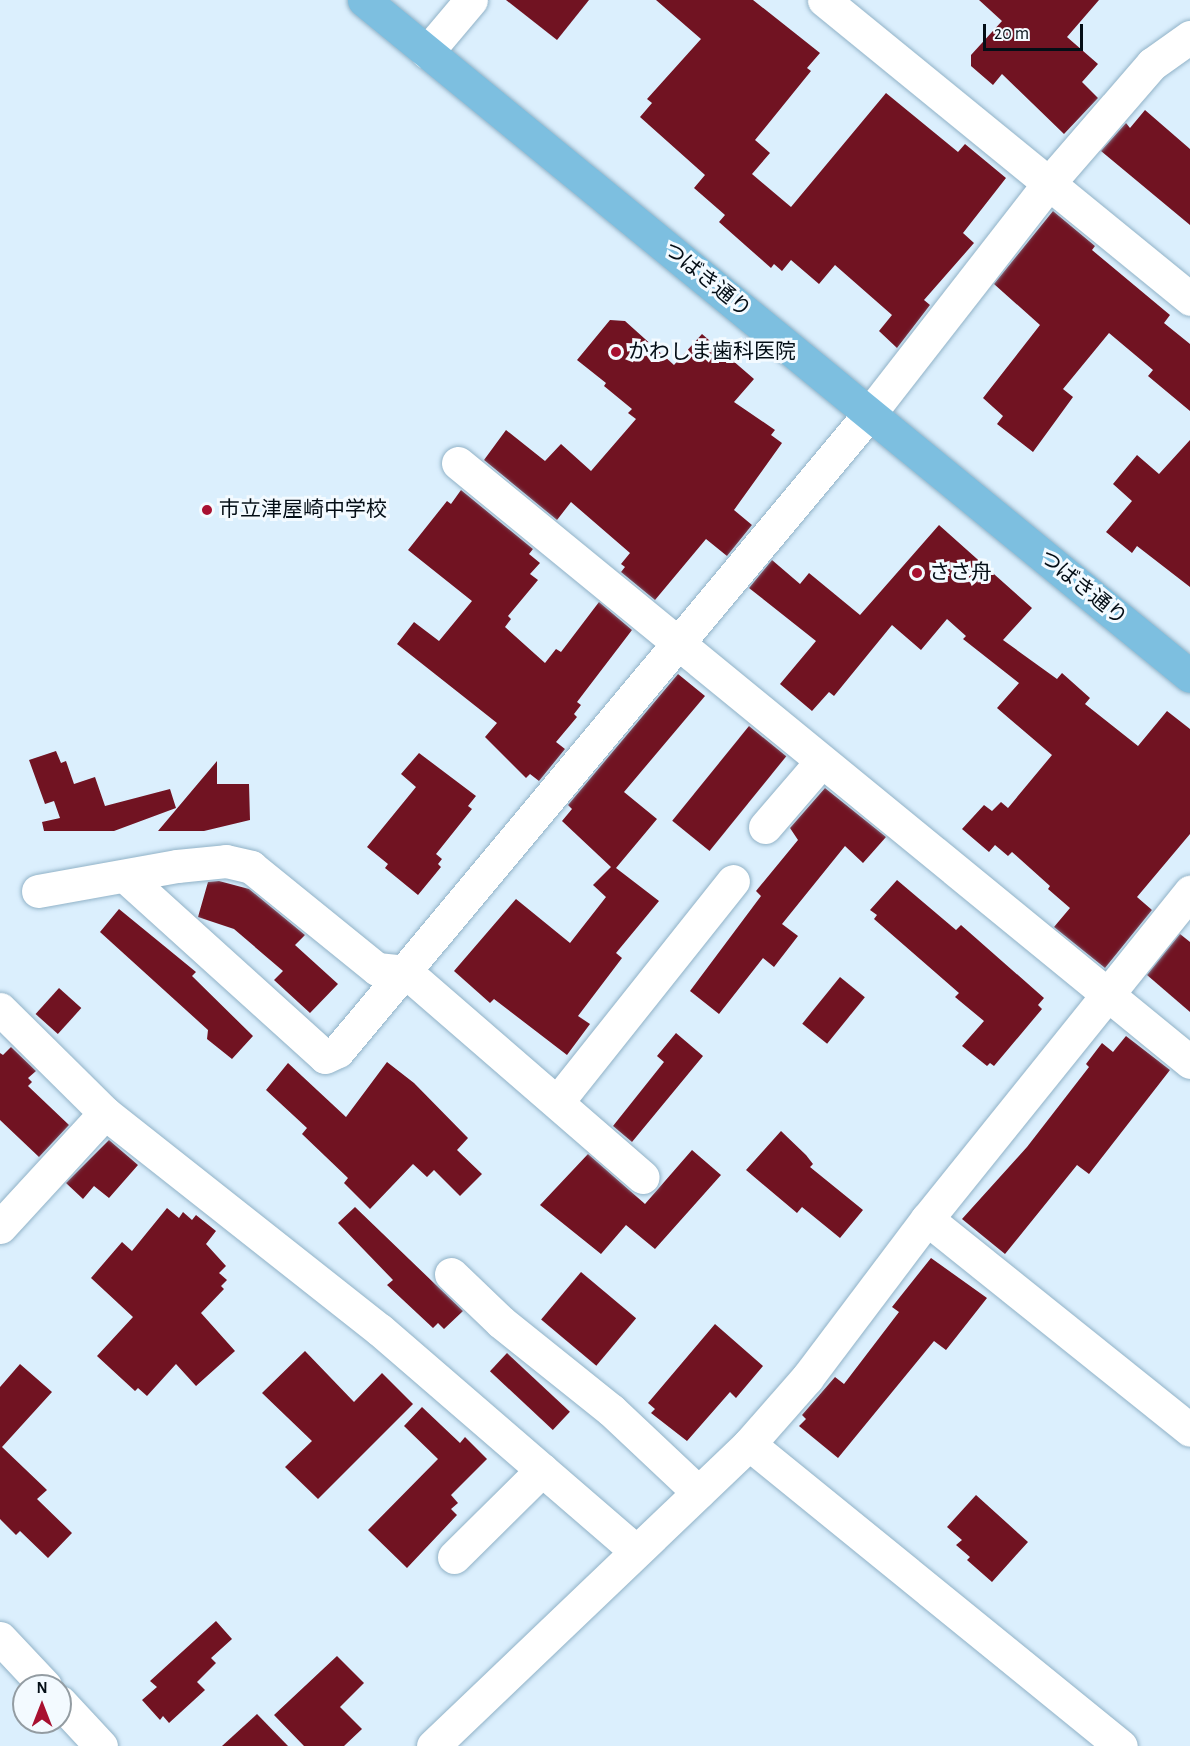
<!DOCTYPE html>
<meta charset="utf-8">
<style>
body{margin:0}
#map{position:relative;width:1190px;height:1746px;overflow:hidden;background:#dbeffd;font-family:"Alegreya Sans","Noto Sans JP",sans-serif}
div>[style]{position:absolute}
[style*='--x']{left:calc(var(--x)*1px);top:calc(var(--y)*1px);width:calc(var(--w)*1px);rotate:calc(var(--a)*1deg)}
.building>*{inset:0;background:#711322;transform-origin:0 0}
.roads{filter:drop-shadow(0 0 2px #91b2c7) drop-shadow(0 0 2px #91b2c7)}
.minor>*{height:33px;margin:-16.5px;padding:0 16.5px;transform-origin:16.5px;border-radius:16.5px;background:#fff}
.major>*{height:33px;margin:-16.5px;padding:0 16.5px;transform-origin:16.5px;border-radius:16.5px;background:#7dbfe0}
.dots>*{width:16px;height:16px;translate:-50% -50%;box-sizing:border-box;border:3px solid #f3faff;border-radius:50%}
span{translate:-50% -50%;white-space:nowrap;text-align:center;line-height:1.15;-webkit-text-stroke:6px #f3faff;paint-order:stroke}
.street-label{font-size:21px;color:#040e16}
.poi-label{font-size:21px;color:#040e16}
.left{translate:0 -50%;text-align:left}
.north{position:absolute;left:12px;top:1674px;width:60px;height:60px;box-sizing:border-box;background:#f3faff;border:2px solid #939ca2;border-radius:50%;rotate:0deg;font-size:16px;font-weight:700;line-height:24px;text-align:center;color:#040e16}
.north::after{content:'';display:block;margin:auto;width:21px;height:27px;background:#a81030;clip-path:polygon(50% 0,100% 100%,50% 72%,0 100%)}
.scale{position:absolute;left:983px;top:24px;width:100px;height:27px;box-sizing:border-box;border:3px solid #040e16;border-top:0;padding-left:8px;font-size:18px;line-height:21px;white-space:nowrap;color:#040e16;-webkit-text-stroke:4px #f3faff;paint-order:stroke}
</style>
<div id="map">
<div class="building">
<i style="clip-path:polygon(506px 0,589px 0,557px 40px)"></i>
<i style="clip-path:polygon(656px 0,753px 0,820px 53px,807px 68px,811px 71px,755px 140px,770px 153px,752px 174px,791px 207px,886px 93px,958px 152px,965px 144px,1006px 178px,963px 233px,974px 243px,924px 300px,930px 305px,897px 348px,879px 331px,892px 315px,835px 265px,819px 284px,791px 260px,782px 271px,774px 264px,771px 268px,719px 222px,725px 215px,694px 188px,705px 175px,640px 117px,652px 103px,647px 99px,701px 39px)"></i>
<i style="clip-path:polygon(979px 0,1099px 0,1067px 37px,1098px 64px,1082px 82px,1098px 98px,1064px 134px,1002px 74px,993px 85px,971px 66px,971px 55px,1002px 21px)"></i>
<i style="clip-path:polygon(1145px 110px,1190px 149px,1190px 225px,1101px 151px,1126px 123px,1130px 128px)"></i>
<i style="clip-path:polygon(1053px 211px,1095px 246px,1092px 250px,1170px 315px,1164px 323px,1190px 344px,1190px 411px,1148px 376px,1153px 370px,1109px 333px,1063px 389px,1073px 397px,1033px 452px,997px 424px,1003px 416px,983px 398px,1040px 325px,994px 284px)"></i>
<i style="clip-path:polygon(610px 320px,625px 321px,674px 365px,702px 334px,754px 379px,734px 402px,775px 430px,771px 435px,782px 443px,734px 510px,752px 525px,727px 556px,706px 539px,655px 600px,621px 572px,625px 567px,621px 564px,630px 553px,571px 502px,557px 520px,484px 460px,506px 430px,545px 461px,561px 444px,591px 471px,636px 419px,628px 413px,632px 409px,604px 386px,606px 383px,577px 360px)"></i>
<i style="clip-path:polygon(1190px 440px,1190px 587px,1137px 546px,1132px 553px,1106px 532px,1132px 501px,1113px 484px,1137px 455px,1159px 474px)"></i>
<i style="clip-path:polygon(461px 490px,533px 549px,529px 554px,540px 563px,530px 574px,538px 580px,508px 616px,511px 619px,505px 627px,545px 663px,556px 649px,561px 652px,599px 602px,632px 630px,577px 702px,581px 705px,574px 714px,577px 717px,556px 742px,565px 749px,539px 781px,530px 774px,526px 778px,485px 737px,497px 723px,397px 644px,414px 622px,439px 641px,472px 601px,408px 550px,447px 501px,451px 504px)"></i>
<i style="clip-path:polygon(939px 525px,1032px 608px,1003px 640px,1057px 679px,1062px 673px,1090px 698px,1085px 704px,1138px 746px,1167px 711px,1190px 729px,1190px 834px,1137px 897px,1152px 910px,1105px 968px,1054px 927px,1070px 908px,1048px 889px,1050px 886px,1012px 852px,1008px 856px,995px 845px,989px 852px,962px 829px,984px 805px,992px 811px,1001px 802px,1008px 808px,1052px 755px,997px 708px,1019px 683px,963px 639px,966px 636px,947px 619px,921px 650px,892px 625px,834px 696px,829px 692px,812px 711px,780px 684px,816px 641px,749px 588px,772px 560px,800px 584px,809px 573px,860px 615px)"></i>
<i style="clip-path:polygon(678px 674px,705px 696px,624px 792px,657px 819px,616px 868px,659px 901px,616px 953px,622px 958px,578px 1016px,590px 1024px,567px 1055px,494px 999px,490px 1003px,454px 971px,516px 899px,570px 943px,606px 897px,593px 885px,611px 867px,562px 821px,572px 809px,568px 805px)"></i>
<i style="left:749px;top:726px;width:48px;height:122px;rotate:39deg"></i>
<i style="clip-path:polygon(56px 751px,61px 763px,66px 761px,74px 784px,95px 777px,105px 806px,170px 789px,176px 808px,114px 831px,44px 831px,42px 822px,60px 818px,54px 801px,45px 804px,29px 760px)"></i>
<i style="clip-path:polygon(419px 753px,476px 796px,468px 806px,472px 809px,436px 854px,442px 859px,438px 864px,441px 867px,418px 895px,385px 868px,388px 864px,367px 847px,416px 787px,401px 774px)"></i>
<i style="clip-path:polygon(217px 761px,217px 784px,249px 784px,250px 820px,204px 831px,158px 831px)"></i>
<i style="clip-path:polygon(825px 788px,886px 837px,863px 863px,845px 846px,782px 924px,798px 936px,774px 967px,763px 958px,719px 1014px,690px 991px,761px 896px,756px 891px,798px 840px,790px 828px)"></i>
<i style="clip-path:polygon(897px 880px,956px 930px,961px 925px,1044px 998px,1038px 1005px,1042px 1009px,994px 1066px,990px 1063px,987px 1066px,962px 1046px,984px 1021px,955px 997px,959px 993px,874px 919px,877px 915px,870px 910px)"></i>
<i style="clip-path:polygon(219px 881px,249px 889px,305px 935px,295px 945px,338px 984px,310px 1013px,274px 980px,283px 971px,234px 929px,198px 917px,208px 882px)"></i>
<i style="clip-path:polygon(119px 909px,196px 972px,192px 976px,253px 1036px,232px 1059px,207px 1039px,208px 1030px,100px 932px)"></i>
<i style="clip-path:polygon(1180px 934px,1190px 942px,1190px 1012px,1147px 975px)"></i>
<i style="left:840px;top:977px;width:32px;height:60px;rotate:39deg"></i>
<i style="left:59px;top:988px;width:30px;height:35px;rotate:42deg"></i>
<i style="clip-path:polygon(676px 1033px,703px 1056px,632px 1142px,613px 1126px,664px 1062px,657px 1056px)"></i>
<i style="clip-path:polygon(1126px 1036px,1170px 1070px,1089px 1174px,1077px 1165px,1005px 1254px,962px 1219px,1027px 1147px,1089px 1067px,1086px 1064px,1102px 1043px,1113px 1052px)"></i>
<i style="clip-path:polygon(11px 1047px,36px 1071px,28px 1078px,32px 1082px,28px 1086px,69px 1125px,39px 1157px,0 1120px,0 1053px,3px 1055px)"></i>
<i style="clip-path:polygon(387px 1062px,414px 1083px,468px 1138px,457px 1150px,482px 1174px,460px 1196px,434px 1170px,427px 1177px,413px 1164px,370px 1209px,344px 1183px,348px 1178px,302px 1134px,307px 1128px,266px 1090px,288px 1063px,346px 1117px)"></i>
<i style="clip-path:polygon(781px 1131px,806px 1155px,813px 1164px,810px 1167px,863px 1210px,840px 1238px,802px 1207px,797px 1213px,746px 1170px)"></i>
<i style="clip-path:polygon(109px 1140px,138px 1165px,109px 1198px,94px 1186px,83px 1199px,66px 1183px)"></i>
<i style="clip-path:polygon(692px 1150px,721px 1175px,655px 1249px,626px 1225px,601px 1254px,540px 1205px,588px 1154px,645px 1204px)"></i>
<i style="clip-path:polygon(355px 1207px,463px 1311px,444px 1329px,438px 1323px,433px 1328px,387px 1285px,393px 1280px,338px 1223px)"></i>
<i style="clip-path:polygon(167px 1208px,179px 1218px,183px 1212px,192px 1220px,196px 1215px,216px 1231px,206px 1244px,226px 1266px,219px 1273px,227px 1280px,221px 1286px,224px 1289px,201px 1313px,235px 1351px,196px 1386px,176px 1364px,147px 1396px,138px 1388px,135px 1391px,97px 1356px,133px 1317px,91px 1278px,122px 1242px,132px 1251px)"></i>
<i style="clip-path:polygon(931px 1258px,987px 1298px,946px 1350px,934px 1341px,838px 1458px,799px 1426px,806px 1419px,802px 1415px,835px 1377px,844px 1384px,899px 1312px,892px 1307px)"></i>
<i style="left:581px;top:1272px;width:72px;height:62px;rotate:40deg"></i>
<i style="clip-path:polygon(715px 1324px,763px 1366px,736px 1398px,730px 1392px,687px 1441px,651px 1413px,655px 1409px,648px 1403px)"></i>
<i style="clip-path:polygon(305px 1351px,354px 1402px,382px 1373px,413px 1404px,318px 1499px,285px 1467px,312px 1441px,262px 1393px)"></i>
<i style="left:507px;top:1353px;width:86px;height:25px;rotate:43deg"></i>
<i style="clip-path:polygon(20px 1364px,52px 1392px,2px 1447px,47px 1490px,37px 1499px,72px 1533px,48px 1558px,20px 1531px,16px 1535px,0 1519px,0 1387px)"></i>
<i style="clip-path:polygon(422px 1407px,460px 1443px,465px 1437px,487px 1459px,451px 1495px,458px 1503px,451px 1509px,457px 1515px,407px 1568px,368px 1530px,438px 1459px,404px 1426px)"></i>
<i style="clip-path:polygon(976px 1495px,1028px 1542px,992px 1582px,967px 1560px,970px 1557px,956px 1545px,962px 1540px,947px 1527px)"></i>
<i style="clip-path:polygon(216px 1621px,232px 1639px,211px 1658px,216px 1663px,197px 1682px,205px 1690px,169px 1723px,163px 1716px,160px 1720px,142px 1700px,157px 1687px,150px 1681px)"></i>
<i style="clip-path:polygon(337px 1656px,364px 1683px,340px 1707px,362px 1729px,344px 1746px,304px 1746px,274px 1715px)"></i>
<i style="clip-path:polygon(257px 1714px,288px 1746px,222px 1746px)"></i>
</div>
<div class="roads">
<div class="minor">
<i style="--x:824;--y:0;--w:473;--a:39.2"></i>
<i style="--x:427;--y:52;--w:68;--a:-49.8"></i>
<i style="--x:458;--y:463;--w:946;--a:39.29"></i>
<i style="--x:765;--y:827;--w:86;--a:-49.3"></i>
<i style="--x:126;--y:877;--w:268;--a:42.1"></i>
<i style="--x:325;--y:1057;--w:14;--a:-25"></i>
<i style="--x:338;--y:1051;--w:831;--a:-50.18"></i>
<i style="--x:870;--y:413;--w:290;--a:-52.1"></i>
<i style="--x:1048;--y:184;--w:159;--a:-49.1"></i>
<i style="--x:1152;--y:64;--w:47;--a:-35.4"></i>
<i style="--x:38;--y:891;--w:141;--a:-10.2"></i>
<i style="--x:177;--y:866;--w:49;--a:-5.8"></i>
<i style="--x:226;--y:861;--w:26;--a:13"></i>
<i style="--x:251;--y:867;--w:162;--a:39"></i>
<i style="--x:377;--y:969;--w:29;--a:6"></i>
<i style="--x:406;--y:972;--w:313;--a:40.9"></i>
<i style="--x:0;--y:1009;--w:148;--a:44.7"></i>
<i style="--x:105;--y:1113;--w:350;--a:38.3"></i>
<i style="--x:380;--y:1330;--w:337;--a:40.8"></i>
<i style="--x:558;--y:1101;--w:281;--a:-51.5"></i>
<i style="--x:927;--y:1219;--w:337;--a:38.7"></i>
<i style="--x:0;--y:1227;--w:155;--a:-47.4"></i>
<i style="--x:451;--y:1274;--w:69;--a:43.8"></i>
<i style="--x:501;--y:1322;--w:141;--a:38.7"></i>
<i style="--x:611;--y:1410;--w:120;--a:43.3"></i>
<i style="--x:749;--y:1444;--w:479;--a:39.1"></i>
<i style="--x:454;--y:1557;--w:124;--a:-44.7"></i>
<i style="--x:0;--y:1638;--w:66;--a:46.8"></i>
<i style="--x:60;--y:1702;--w:60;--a:47"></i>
<i style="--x:433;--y:1746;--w:437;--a:-43.7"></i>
<i style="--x:749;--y:1444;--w:88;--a:-48.7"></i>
<i style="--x:807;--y:1378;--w:199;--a:-53"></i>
<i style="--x:927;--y:1219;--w:420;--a:-51.2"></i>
</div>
<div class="major">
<i style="--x:364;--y:0;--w:1067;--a:39.3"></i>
</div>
</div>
<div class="dots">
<i style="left:616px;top:352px;background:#a81030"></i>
<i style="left:207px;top:510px;background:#a81030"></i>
<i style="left:917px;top:573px;background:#a81030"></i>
</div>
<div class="street-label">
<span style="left:707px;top:280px;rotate:39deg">つばき通り</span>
<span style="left:1083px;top:588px;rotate:39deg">つばき通り</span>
</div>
<div class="poi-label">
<span class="left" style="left:628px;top:352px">かわしま歯科医院</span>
<span class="left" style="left:219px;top:510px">市立津屋崎中学校</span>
<span class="left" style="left:929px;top:573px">ささ舟</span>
</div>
<div class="north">N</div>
<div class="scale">20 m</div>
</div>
